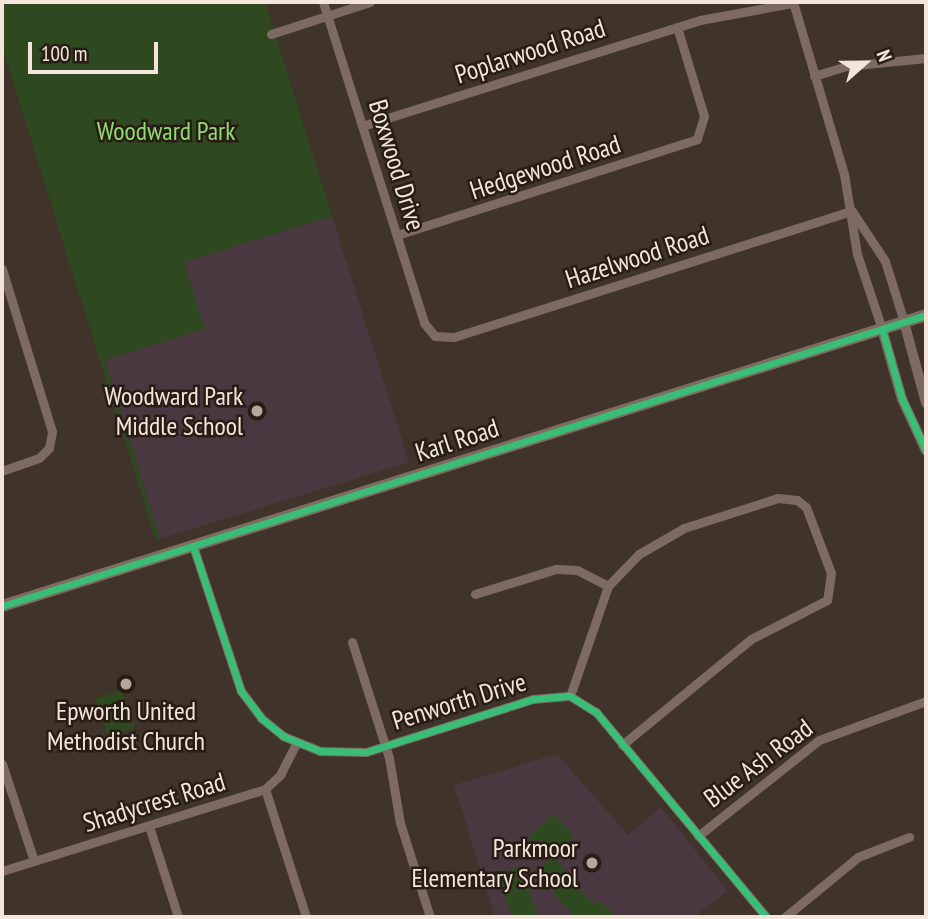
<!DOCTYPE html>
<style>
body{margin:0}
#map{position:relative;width:928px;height:919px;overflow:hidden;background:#3f332a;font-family:"PT Sans Narrow",sans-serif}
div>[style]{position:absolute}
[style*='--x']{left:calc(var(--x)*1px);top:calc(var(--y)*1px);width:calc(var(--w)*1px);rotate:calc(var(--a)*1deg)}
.education>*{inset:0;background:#4a3840}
.green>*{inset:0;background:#2e4920;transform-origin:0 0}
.minor>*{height:9px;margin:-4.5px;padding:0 4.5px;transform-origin:4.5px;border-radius:4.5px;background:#7d6a62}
.tertiary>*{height:10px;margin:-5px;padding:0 5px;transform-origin:5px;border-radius:5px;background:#7d6a62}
.secondary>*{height:12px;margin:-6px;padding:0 6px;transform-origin:6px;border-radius:6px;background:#806b61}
.cycleway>*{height:7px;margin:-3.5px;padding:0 3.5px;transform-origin:3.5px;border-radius:3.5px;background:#3abd76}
.dots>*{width:19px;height:19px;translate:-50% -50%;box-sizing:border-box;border:4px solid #271d15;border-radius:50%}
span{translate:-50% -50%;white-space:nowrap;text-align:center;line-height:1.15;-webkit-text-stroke:5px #271d15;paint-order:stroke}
.street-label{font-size:26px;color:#f4e5db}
.park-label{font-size:26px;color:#91db75}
.poi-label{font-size:26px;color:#f4e5db}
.right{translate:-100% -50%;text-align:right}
.frame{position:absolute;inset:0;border:4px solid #f4e5db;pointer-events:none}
.north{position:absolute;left:830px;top:28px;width:70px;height:70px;-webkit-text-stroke:5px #271d15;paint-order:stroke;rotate:69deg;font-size:19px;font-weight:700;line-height:28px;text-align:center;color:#f4e5db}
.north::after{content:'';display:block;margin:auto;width:24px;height:32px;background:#f4e5db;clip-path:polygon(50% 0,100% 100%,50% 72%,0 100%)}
.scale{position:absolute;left:28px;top:42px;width:130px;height:32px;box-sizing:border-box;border:4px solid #f4e5db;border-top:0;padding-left:9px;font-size:21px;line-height:24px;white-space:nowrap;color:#f4e5db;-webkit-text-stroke:5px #271d15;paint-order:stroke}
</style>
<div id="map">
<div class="education">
<i style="clip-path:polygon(332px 216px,409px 462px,160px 539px,105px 360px,204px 329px,184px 262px)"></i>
<i style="clip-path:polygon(557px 754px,628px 835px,661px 807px,728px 891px,694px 917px,495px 917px,454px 785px)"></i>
</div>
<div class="green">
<i style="clip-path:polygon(2px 2px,265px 2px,332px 216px,184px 262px,205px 329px,105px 360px,160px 539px,156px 541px,2px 46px)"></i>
<i style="left:122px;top:690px;width:40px;height:28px;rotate:71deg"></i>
<i style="left:555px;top:814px;width:30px;height:35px;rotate:50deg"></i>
<i style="clip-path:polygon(554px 856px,592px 903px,601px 902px,617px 917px,574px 917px,536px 871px)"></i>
<i style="clip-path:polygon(521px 866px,538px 917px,512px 917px,498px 873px)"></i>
</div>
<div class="minor">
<i style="--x:323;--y:2;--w:337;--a:72.5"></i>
<i style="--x:424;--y:323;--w:17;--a:50"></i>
<i style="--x:435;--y:336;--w:19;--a:3"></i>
<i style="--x:454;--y:337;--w:417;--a:-17.6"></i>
<i style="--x:793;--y:2;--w:179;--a:73.5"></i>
<i style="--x:844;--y:174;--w:81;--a:80.8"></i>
<i style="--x:857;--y:254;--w:79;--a:71.6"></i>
<i style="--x:271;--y:34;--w:104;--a:-17.9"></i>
<i style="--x:814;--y:76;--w:34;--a:-17"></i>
<i style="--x:847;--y:66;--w:79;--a:-5.8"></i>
<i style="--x:362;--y:126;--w:354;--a:-17.4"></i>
<i style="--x:700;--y:20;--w:95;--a:-10.4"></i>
<i style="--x:852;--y:211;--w:60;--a:56.6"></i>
<i style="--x:885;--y:261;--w:64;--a:72.7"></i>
<i style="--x:397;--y:235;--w:315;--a:-17.7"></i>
<i style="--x:697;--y:139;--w:24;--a:-73"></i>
<i style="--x:704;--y:116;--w:93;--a:-106.9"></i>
<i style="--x:2;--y:269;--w:170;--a:72.9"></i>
<i style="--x:52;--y:432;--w:16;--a:101"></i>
<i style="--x:49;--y:448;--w:14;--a:135"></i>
<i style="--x:39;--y:458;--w:39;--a:161"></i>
<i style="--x:193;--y:546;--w:153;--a:71.7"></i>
<i style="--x:241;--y:691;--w:34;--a:53"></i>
<i style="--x:261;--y:718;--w:28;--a:39"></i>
<i style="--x:283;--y:736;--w:40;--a:22"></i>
<i style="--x:320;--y:751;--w:46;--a:1.2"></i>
<i style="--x:366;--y:752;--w:175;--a:-17.6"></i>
<i style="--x:533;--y:699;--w:37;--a:-5"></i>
<i style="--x:570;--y:696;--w:31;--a:32"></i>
<i style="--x:596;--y:712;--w:266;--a:50.3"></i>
<i style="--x:475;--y:594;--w:85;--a:-17.2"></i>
<i style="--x:556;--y:569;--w:21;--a:3"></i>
<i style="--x:577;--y:570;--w:35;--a:27"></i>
<i style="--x:352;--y:642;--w:122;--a:72.3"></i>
<i style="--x:389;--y:758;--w:66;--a:80.4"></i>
<i style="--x:400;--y:823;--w:99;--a:72.3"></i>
<i style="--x:570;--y:696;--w:116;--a:-70.9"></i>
<i style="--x:608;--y:586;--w:45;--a:-45.9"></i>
<i style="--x:639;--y:554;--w:52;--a:-30"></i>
<i style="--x:684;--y:528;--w:99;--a:-17.7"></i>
<i style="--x:778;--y:498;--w:19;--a:6"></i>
<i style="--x:797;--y:500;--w:11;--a:38"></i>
<i style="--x:806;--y:507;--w:71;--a:69.3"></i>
<i style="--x:831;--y:573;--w:27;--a:98"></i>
<i style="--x:827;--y:600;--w:85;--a:152.8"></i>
<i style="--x:751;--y:639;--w:167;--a:140.6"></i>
<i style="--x:2;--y:764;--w:102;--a:71.7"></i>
<i style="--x:265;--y:789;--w:134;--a:72.2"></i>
<i style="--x:149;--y:826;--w:96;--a:72.3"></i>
<i style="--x:698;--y:836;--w:154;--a:-38.4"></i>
<i style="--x:819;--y:740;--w:114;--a:-20"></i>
<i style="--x:2;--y:871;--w:275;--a:-17.3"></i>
<i style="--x:265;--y:789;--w:21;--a:-43"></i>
<i style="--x:280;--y:775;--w:36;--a:-63"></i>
<i style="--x:785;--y:917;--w:94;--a:-39.4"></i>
<i style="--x:858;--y:857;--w:55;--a:-21.4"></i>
</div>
<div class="tertiary">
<i style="--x:904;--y:322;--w:84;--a:74.8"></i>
<i style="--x:882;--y:329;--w:73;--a:74.1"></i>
<i style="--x:902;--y:399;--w:57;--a:65.2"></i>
</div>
<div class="secondary">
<i style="--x:2;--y:606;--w:969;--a:-17.48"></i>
</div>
<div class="cycleway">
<i style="--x:882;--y:329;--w:73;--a:74.1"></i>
<i style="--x:902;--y:399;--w:57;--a:65.2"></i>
<i style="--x:193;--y:546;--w:153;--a:71.7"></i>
<i style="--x:241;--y:691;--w:34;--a:53"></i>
<i style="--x:261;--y:718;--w:28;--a:39"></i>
<i style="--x:283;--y:736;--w:40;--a:22"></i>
<i style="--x:320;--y:751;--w:46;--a:1.2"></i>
<i style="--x:366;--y:752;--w:175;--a:-17.6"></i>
<i style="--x:533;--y:699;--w:37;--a:-5"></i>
<i style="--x:570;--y:696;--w:31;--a:32"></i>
<i style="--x:596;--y:712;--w:266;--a:50.3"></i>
<i style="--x:2;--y:606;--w:969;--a:-17.48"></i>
</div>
<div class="dots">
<i style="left:257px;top:411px;background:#b5a79d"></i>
<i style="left:126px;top:684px;background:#b5a79d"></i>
<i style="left:592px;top:863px;background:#b5a79d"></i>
</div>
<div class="street-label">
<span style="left:530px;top:51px;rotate:-18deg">Poplarwood Road</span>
<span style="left:397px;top:165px;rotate:73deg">Boxwood Drive</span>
<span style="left:545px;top:167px;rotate:-18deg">Hedgewood Road</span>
<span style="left:637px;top:257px;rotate:-18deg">Hazelwood Road</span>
<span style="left:457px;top:440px;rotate:-18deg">Karl Road</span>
<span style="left:459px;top:701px;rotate:-17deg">Penworth Drive</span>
<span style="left:758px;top:763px;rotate:-37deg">Blue Ash Road</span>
<span style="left:154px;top:802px;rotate:-17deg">Shadycrest Road</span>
</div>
<div class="park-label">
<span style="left:166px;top:131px">Woodward Park</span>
</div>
<div class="poi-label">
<span class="right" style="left:243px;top:411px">Woodward Park<br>Middle School</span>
<span style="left:126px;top:726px">Epworth United<br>Methodist Church</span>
<span class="right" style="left:578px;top:863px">Parkmoor<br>Elementary School</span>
</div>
<div class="frame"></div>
<div class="north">N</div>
<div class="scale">100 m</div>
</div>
